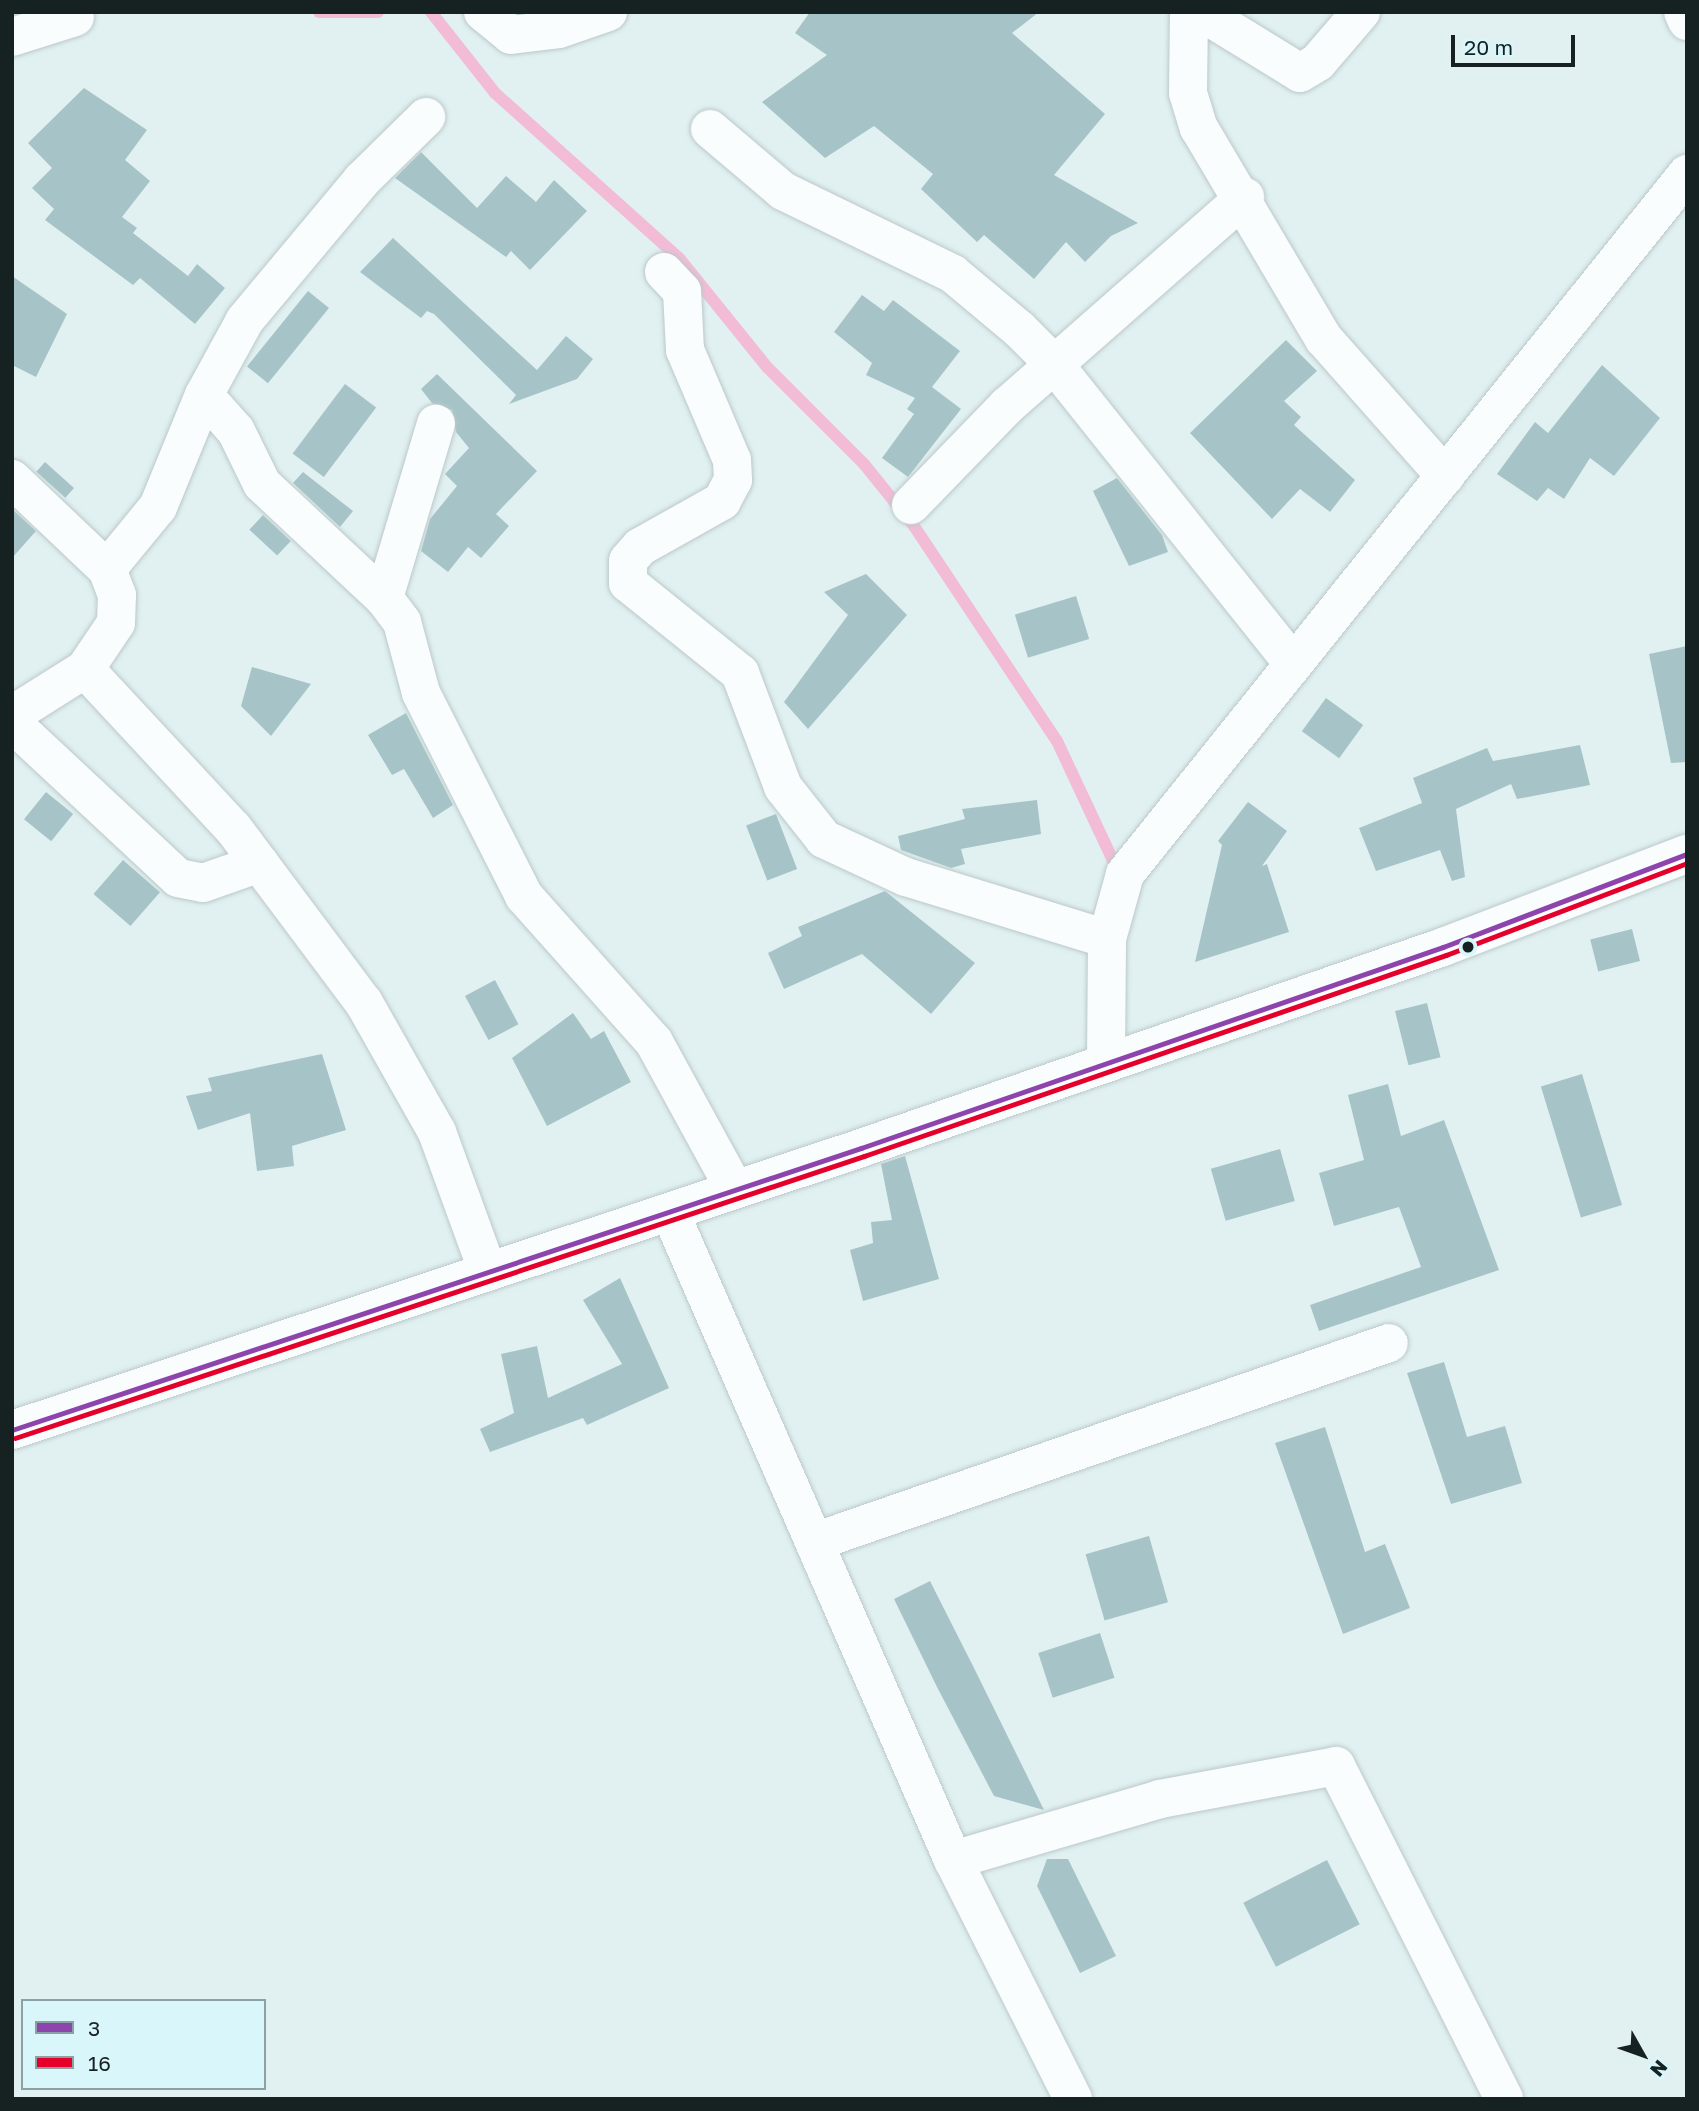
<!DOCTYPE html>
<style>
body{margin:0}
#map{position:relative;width:1699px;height:2111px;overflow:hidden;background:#e1f1f2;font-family:"Golos Text",sans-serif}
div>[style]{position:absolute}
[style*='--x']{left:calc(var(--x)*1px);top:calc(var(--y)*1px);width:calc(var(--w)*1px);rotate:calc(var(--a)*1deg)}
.stream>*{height:12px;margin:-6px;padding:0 6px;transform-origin:6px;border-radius:6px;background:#f2bcd7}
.building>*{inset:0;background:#a6c4c7;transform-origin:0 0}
.roads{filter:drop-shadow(0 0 2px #bcc8c9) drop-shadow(0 0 2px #bcc8c9)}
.street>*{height:38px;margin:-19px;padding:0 19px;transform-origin:19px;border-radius:19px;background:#fafdfd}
.secondary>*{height:38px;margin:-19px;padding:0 19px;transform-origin:19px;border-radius:19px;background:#fafdfd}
.primary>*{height:38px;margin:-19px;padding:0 19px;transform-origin:19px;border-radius:19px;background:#fafdfd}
.bus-1>*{height:5px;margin:-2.5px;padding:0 2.5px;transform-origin:2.5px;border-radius:2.5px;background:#8e44ad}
.bus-2>*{height:5px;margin:-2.5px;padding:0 2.5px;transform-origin:2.5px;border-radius:2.5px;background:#e4002b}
.dots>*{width:19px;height:19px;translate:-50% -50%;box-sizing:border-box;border:4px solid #d9f7fa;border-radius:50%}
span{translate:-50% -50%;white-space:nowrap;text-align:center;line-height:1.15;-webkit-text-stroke:5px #d9f7fa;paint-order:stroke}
.frame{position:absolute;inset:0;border:14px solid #162122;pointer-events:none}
.legend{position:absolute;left:21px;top:1999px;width:245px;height:91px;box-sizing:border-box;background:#d9f7fa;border:2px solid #8ba1a4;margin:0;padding:9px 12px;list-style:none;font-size:21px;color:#162122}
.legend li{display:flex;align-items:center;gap:14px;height:35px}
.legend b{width:35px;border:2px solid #8ba1a4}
.north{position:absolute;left:1608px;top:2020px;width:70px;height:70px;-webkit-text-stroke:5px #d9f7fa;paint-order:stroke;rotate:130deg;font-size:19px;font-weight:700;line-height:28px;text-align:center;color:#162122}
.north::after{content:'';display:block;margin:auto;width:24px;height:32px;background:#162122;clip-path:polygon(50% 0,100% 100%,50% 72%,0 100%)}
.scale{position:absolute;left:1451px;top:35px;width:124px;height:32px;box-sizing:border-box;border:4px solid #162122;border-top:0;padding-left:9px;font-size:21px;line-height:24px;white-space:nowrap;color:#162122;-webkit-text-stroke:5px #d9f7fa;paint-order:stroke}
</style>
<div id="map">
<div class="stream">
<i style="--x:319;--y:12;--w:59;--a:0"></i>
<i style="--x:431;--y:12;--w:103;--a:51.7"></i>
<i style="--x:495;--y:93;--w:247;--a:41.9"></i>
<i style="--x:679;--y:258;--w:140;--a:51.1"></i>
<i style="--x:767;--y:367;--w:137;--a:45"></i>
<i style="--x:864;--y:464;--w:80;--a:51.1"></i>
<i style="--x:914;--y:526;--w:258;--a:56.4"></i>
<i style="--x:1057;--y:741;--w:139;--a:64.9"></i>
</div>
<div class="building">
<i style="clip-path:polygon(810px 12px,1039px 12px,1012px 33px,1105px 114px,1054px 175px,1138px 223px,1111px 236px,1085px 262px,1066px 242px,1034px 279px,984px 235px,977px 242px,921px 189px,933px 174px,874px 126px,825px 158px,762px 102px,827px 55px,795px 33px)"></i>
<i style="clip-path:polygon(84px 88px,147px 130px,125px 160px,150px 181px,122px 217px,137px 228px,133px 233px,188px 276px,197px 264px,225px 288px,195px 324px,140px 278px,133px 285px,45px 220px,54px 209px,32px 188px,52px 168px,28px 143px)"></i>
<i style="clip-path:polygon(421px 152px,477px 208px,506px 176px,536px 202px,554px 180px,587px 211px,530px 270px,511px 251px,506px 257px,395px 178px)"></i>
<i style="clip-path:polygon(393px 238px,537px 370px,566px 336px,593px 359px,577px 379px,509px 404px,516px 395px,434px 314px,427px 311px,421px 318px,360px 272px)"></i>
<i style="clip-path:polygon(12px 276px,67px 314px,36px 377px,12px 365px)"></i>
<i style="left:308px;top:291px;width:27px;height:97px;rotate:39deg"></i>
<i style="clip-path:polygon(862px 295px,884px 311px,893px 300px,960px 351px,932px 387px,961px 409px,908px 477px,882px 458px,914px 414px,907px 409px,915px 398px,866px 375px,872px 363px,834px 332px)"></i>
<i style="clip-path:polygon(1286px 340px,1317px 371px,1284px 401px,1301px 417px,1294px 425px,1355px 480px,1330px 512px,1300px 489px,1272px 519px,1190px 433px)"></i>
<i style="clip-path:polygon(1602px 365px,1660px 418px,1614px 476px,1590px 458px,1564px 499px,1548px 488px,1537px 501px,1497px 474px,1535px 422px,1548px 433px)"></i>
<i style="clip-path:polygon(437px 374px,537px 471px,496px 514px,509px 526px,481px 558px,468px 547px,448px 572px,421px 551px,430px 519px,457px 486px,445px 474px,469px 448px,456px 432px,452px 410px,432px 403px,421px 389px)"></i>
<i style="left:345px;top:384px;width:39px;height:87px;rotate:37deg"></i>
<i style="left:45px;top:462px;width:39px;height:13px;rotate:42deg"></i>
<i style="clip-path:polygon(303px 472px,353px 511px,340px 527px,293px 483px)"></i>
<i style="clip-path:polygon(1117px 478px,1162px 535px,1168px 552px,1129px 566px,1093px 491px)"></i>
<i style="clip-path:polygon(12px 509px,36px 531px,12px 558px)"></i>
<i style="left:263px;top:515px;width:38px;height:20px;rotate:43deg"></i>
<i style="clip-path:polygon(866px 574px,907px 615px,808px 729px,784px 702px,848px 615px,824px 592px)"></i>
<i style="left:1076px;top:596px;width:45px;height:64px;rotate:73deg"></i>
<i style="clip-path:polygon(1687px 646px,1687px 762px,1671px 763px,1649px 654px)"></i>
<i style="clip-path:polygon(252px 667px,311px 684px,271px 736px,241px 706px)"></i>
<i style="left:1326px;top:698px;width:46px;height:41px;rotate:36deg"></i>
<i style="clip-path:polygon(406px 713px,453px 805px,433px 818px,404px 769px,392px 775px,368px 735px)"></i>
<i style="clip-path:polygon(1580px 745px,1590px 785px,1517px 799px,1511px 784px,1456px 809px,1465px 877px,1452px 881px,1440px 850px,1376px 871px,1359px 828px,1422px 803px,1413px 778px,1487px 748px,1493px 761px)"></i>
<i style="left:46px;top:792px;width:35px;height:35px;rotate:39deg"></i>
<i style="clip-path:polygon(1037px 800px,1041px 834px,961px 849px,965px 864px,951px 868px,901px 850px,898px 836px,965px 819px,962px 809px)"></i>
<i style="clip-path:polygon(1248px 802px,1287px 831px,1262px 866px,1267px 864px,1289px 932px,1195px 962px,1222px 845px,1218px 841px)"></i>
<i style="left:776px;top:814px;width:59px;height:32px;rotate:69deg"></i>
<i style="left:123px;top:860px;width:49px;height:45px;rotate:41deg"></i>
<i style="clip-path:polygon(885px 891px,975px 963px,931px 1014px,862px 954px,784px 989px,768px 953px,802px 936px,798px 927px)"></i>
<i style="left:1632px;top:929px;width:33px;height:43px;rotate:76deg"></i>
<i style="left:495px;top:980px;width:50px;height:34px;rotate:62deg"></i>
<i style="left:1427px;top:1003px;width:56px;height:33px;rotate:76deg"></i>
<i style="clip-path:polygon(573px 1013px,591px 1039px,604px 1031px,631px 1082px,547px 1126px,512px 1058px)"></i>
<i style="clip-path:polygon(322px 1054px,346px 1130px,292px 1146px,294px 1166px,257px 1171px,250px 1113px,198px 1130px,186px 1096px,212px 1091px,208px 1078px)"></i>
<i style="left:1582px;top:1074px;width:137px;height:43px;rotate:73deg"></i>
<i style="clip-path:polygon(1388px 1084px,1401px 1136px,1444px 1120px,1499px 1270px,1319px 1331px,1310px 1305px,1421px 1267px,1399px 1207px,1334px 1226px,1319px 1173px,1364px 1160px,1348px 1095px)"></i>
<i style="left:1280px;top:1149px;width:54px;height:72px;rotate:74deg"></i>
<i style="clip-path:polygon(905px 1156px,939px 1279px,863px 1301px,850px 1250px,873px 1243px,871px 1222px,892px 1220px,881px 1164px)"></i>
<i style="clip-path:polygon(620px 1278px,669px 1388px,587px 1425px,583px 1418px,490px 1452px,480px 1429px,514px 1413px,501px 1354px,537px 1346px,548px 1398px,622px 1364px,583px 1300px)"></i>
<i style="clip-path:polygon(1444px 1362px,1467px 1437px,1505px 1426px,1522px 1483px,1451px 1504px,1407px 1373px)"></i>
<i style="clip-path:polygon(1325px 1427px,1365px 1552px,1385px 1544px,1410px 1608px,1343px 1634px,1275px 1443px)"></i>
<i style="left:1149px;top:1536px;width:69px;height:66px;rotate:74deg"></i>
<i style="clip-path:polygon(930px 1581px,974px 1668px,1044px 1810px,994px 1796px,937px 1687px,894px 1599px)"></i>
<i style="left:1100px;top:1633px;width:47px;height:65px;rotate:72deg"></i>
<i style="clip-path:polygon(1047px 1859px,1068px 1859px,1116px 1956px,1080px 1973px,1037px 1886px)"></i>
<i style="left:1327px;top:1860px;width:72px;height:94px;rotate:63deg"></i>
</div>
<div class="roads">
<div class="street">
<i style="--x:483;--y:12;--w:36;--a:39"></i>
<i style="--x:511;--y:35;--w:48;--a:-7.1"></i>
<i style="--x:559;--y:29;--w:52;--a:-19.1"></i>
<i style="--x:1189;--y:12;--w:81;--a:90.7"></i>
<i style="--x:1188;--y:93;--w:37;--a:73"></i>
<i style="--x:1199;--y:128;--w:245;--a:59.4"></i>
<i style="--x:1324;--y:339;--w:183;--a:48.5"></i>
<i style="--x:1201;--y:12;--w:116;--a:31.6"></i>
<i style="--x:1300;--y:73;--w:21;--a:-31"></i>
<i style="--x:1318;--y:62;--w:66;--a:-49.3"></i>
<i style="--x:1683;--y:12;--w:10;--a:66"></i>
<i style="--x:12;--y:37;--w:66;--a:-17.6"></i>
<i style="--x:710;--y:129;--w:96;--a:40.3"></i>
<i style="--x:783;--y:191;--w:189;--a:26"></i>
<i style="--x:953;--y:274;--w:86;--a:39.8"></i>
<i style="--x:1019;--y:329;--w:49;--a:45"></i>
<i style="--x:1054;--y:364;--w:381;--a:51.4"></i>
<i style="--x:664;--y:272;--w:26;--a:47"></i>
<i style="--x:682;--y:291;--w:59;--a:87.1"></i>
<i style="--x:685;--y:350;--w:120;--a:66.9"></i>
<i style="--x:732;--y:460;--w:20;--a:87"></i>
<i style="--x:733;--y:480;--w:24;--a:118"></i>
<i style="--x:722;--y:501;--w:94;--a:150.7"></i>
<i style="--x:640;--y:547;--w:18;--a:131"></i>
<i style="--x:628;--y:561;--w:22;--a:90"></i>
<i style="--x:628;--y:583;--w:144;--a:38.8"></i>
<i style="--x:740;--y:673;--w:122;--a:69.3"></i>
<i style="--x:783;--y:787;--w:66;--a:51.7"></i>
<i style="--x:824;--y:839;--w:90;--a:24.9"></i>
<i style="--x:906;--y:877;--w:210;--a:17.1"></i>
<i style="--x:204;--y:395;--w:48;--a:48.4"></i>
<i style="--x:236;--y:431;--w:59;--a:63.9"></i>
<i style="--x:262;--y:484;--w:167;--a:43.1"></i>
<i style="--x:384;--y:598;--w:30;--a:53"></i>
<i style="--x:402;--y:622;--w:73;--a:75"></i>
<i style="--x:421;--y:693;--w:228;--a:63.1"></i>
<i style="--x:524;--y:896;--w:195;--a:48.3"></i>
<i style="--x:654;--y:1042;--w:166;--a:61.3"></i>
<i style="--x:12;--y:479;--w:131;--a:43.5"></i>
<i style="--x:107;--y:569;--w:28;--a:69"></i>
<i style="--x:117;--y:595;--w:28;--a:92"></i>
<i style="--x:116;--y:623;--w:55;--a:124"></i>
<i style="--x:85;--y:669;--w:86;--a:147.8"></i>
<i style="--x:911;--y:505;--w:138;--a:-45.9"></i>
<i style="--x:1007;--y:406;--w:317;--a:-41.3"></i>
<i style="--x:107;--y:569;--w:80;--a:-50.6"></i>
<i style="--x:158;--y:507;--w:121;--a:-67.7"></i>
<i style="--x:204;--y:395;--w:85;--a:-61.3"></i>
<i style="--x:245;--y:320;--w:182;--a:-50.1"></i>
<i style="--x:362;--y:180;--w:90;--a:-44.5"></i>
<i style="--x:384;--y:598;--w:182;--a:-73.4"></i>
<i style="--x:85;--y:669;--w:217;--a:47.1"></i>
<i style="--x:233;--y:828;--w:219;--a:53.2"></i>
<i style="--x:364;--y:1003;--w:148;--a:60.5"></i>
<i style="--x:437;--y:1132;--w:149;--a:70"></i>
<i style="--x:12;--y:723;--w:227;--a:43"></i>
<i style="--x:178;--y:878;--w:25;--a:11"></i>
<i style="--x:203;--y:883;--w:60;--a:-19.3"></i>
<i style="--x:670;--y:1212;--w:707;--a:66.41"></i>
<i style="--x:953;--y:1860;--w:267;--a:63.3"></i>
<i style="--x:817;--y:1541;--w:605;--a:-19.09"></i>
<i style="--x:953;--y:1860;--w:216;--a:-16.4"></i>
<i style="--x:1160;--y:1799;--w:179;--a:-10.6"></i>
<i style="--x:1336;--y:1766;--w:373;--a:63.2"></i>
</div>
<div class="secondary">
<i style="--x:1106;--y:1060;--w:121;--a:-89.5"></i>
<i style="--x:1107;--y:939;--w:67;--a:-74.5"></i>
<i style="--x:1125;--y:874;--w:898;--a:-51.24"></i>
</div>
<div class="primary">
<i style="--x:12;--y:1430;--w:895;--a:-18.37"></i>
<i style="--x:861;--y:1148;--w:616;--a:-19.05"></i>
<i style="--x:1443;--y:947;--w:261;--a:-20.9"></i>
</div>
</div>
<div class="bus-1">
<i style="--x:12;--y:1430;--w:895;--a:-18.37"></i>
<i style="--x:861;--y:1148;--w:616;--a:-19.05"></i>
<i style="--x:1443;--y:947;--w:261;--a:-20.9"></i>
</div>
<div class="bus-2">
<i style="--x:15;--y:1438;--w:895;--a:-18.37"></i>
<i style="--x:864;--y:1156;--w:616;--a:-19.05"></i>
<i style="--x:1446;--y:955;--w:258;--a:-20.9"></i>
</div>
<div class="dots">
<i style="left:1468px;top:947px;background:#162122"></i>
</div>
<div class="frame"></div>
<ul class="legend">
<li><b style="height:9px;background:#8e44ad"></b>3</li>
<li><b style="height:9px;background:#e4002b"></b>16</li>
</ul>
<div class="north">N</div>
<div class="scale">20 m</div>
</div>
